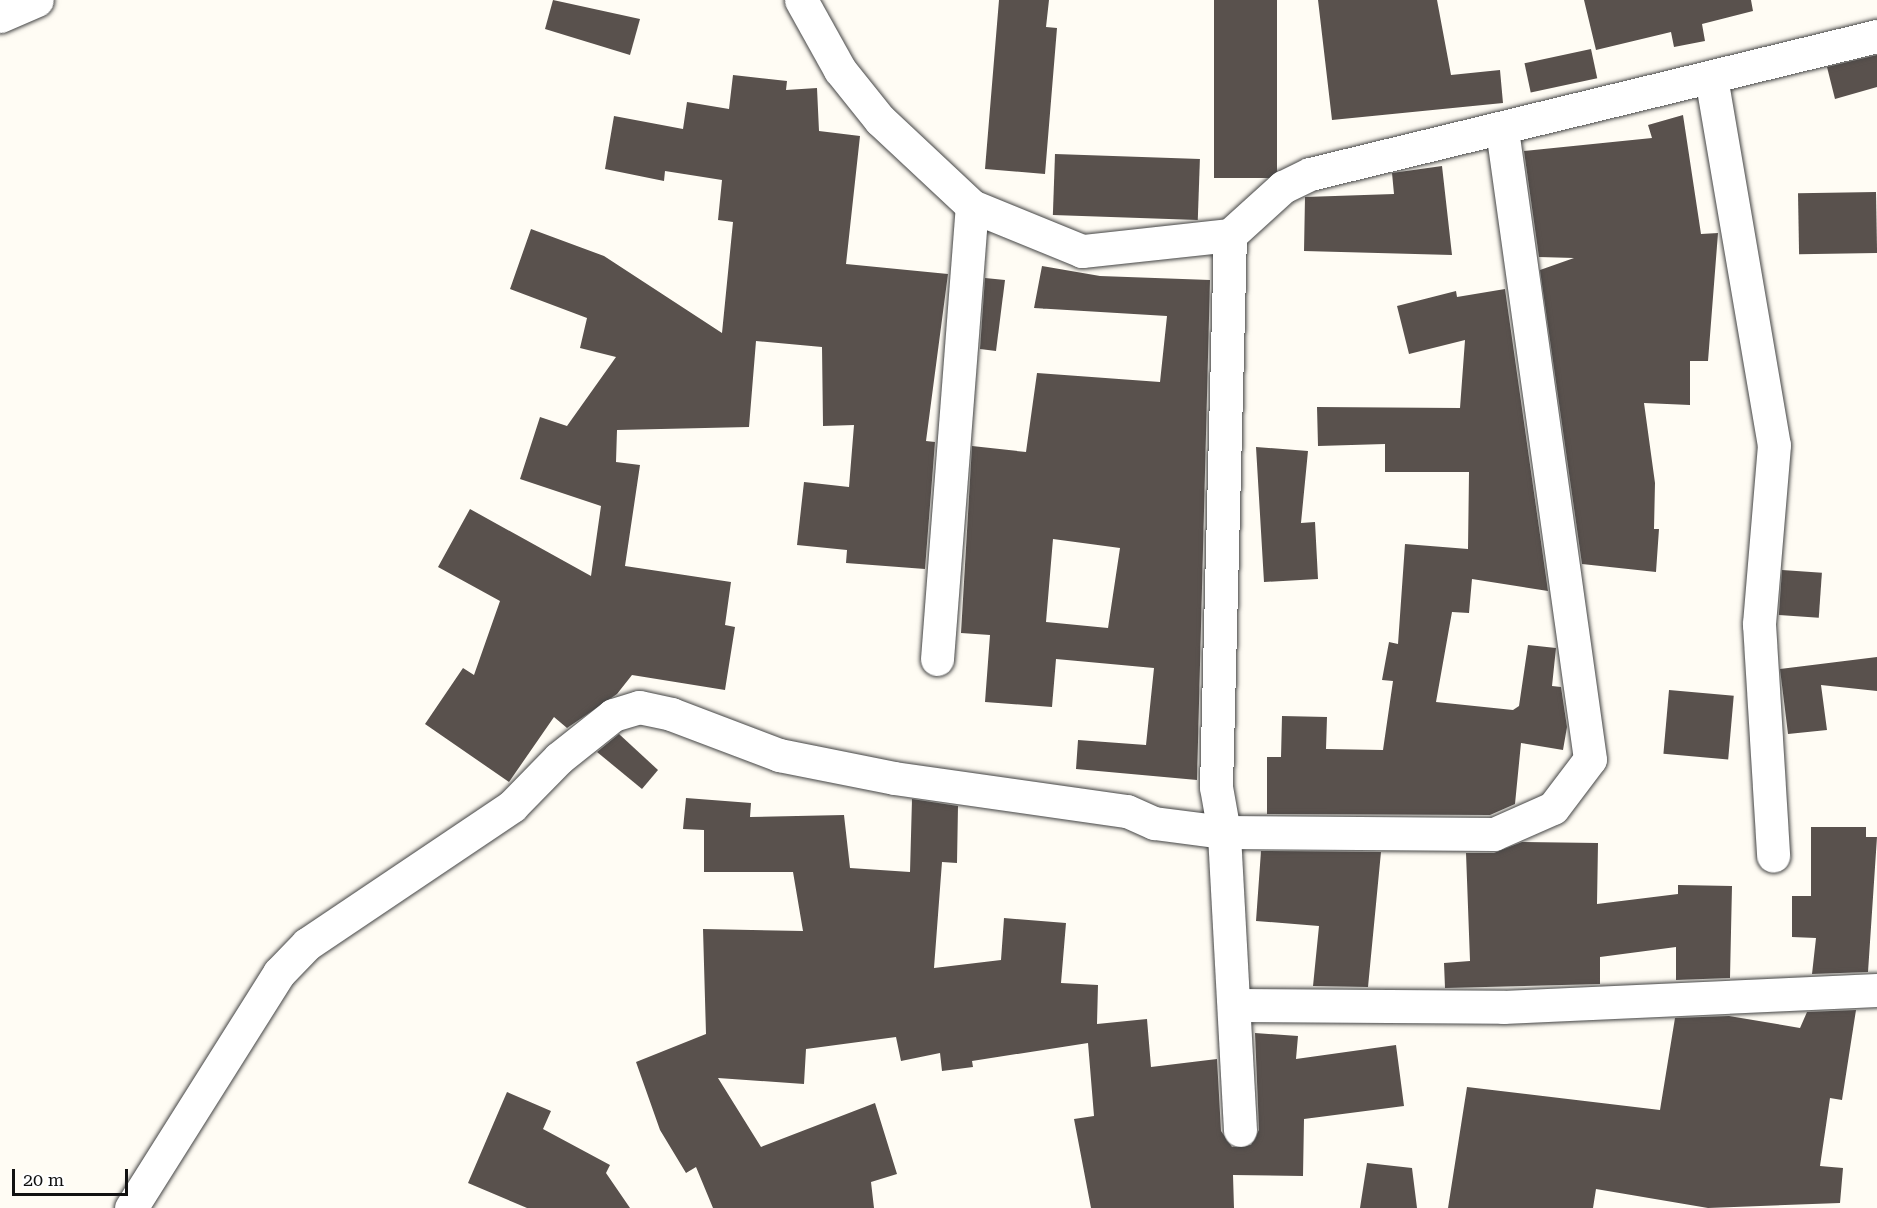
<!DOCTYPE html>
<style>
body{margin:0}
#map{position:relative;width:1877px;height:1208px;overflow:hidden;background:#fffcf4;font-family:"Roboto Serif",serif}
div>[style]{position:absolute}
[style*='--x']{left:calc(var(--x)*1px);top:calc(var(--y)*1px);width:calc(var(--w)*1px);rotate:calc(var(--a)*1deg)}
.building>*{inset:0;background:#59514d;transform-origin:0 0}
.roads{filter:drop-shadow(0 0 2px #444) drop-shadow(0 0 2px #444)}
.minor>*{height:33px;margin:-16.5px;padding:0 16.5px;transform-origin:16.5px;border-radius:16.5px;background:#fff}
span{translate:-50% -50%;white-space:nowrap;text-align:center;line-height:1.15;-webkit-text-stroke:6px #fff;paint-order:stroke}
.scale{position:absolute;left:12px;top:1169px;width:116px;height:27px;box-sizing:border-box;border:3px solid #111;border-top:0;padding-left:8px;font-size:18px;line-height:21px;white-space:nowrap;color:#111;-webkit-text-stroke:4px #fff;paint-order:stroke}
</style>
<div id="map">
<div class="building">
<i style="clip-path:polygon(553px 0,640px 19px,630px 55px,545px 29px)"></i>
<i style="clip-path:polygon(999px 0,1049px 0,1046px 27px,1057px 28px,1045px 174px,985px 169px)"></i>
<i style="left:1214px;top:0;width:63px;height:178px"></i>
<i style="clip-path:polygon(1318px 0,1437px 0,1451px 75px,1500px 70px,1503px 103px,1332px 120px)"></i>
<i style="clip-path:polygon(1584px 0,1751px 0,1753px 11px,1702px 24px,1705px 41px,1674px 47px,1671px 32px,1596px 50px)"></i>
<i style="left:1591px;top:49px;width:30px;height:68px;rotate:78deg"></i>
<i style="clip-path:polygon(1877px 55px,1877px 87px,1835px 99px,1827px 67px)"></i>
<i style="clip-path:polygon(733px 75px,787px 81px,786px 90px,817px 88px,819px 131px,860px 136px,846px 264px,948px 274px,926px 441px,935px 442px,925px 569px,846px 563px,847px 550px,797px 545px,804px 482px,849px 487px,854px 425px,823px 426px,822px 347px,756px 341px,749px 427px,617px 430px,616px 462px,640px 465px,625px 566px,731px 582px,725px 625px,735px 627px,725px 690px,632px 675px,617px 694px,567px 728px,554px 717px,509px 782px,425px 724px,463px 668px,474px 675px,500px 601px,438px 567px,470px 509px,591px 576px,601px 506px,520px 479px,540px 417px,567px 426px,616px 357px,580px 348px,587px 318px,510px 289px,531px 229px,604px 256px,722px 333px,733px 222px,718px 220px,722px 180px,665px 171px,664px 181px,605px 169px,614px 116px,683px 129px,687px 102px,729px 109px)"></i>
<i style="clip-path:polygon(1683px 115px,1701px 234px,1718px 233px,1708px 361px,1690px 361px,1690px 405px,1644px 403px,1655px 483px,1654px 529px,1659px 529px,1656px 572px,1582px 564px,1540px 270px,1574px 258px,1539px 257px,1524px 151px,1652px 138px,1648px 125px)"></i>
<i style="left:1055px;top:154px;width:145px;height:61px;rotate:2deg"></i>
<i style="clip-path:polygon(1442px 166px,1452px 255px,1304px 251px,1305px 197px,1394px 194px,1392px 173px)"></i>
<i style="left:1876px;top:192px;width:61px;height:78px;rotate:89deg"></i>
<i style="clip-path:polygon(evenodd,1042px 266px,1100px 276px,1210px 280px,1197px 780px,1076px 769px,1078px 740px,1146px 745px,1154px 668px,1056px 659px,1052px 707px,985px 702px,990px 635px,961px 633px,972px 446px,1026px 452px,1037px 373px,1160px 382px,1167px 316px,1034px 308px,1042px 266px,1053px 539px,1120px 548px,1108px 628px,1046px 622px,1053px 539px)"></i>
<i style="clip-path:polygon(985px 278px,1005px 280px,996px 351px,980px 349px)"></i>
<i style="clip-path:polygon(1505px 289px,1548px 591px,1472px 579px,1469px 613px,1452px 612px,1436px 702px,1513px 710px,1519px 706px,1528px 645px,1556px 648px,1552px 686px,1561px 687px,1567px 727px,1563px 750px,1521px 743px,1515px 804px,1490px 815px,1267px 814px,1267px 757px,1281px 757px,1282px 716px,1327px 717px,1326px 749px,1383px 750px,1393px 681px,1382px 680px,1389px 642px,1398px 644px,1405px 544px,1468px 549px,1469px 472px,1385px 472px,1385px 444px,1318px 446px,1317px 407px,1460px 408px,1465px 340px,1409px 354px,1397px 306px,1456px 291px,1457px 297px)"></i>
<i style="clip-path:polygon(1256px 447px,1308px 451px,1301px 523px,1315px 522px,1318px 579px,1264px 582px)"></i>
<i style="left:1782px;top:570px;width:40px;height:45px;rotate:4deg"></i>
<i style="clip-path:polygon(1877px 657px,1877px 691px,1821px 685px,1827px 730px,1788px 734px,1780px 669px)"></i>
<i style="left:1669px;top:690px;width:65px;height:64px;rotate:5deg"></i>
<i style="clip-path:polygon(619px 734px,658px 770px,642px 789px,597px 752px)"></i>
<i style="clip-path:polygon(686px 798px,751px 803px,750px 817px,844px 815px,850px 868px,910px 872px,912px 799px,958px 806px,957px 863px,942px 862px,934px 968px,1001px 960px,1004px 918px,1066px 923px,1061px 983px,1098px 985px,1097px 1024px,1147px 1019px,1151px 1067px,1217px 1059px,1221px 1131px,1232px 1147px,1251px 1145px,1259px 1130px,1255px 1033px,1298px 1036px,1296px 1059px,1396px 1045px,1404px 1106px,1304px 1119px,1303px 1176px,1233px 1175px,1234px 1208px,1091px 1208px,1074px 1119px,1094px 1116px,1088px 1043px,972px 1061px,973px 1067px,942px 1071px,940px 1053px,901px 1061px,896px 1037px,806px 1049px,804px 1084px,718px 1078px,761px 1147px,875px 1103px,897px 1174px,871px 1182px,874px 1208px,713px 1208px,696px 1167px,686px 1173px,660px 1130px,636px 1062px,706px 1034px,703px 929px,803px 931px,793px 872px,704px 872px,704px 830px,683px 829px)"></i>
<i style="clip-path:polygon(1811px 827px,1866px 827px,1866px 837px,1877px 837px,1868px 972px,1812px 974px,1816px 938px,1792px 937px,1792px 896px,1811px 896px)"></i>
<i style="clip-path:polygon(1522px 842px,1598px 843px,1597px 904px,1678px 894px,1678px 885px,1732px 886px,1730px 978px,1676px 980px,1676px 947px,1600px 957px,1600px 984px,1445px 988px,1444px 963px,1470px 961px,1466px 853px,1494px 853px)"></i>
<i style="clip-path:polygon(1261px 851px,1381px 852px,1368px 987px,1313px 986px,1319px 926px,1256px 921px)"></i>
<i style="clip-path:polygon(1856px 1010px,1842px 1100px,1830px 1098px,1820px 1166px,1843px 1168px,1840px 1203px,1708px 1208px,1596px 1189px,1593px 1208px,1448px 1208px,1467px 1087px,1660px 1110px,1675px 1018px,1729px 1016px,1800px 1028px,1807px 1012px)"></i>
<i style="clip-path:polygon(507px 1092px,551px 1111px,543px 1129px,610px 1165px,606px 1173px,630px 1208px,527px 1208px,468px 1183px)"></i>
<i style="clip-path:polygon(1367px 1163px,1412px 1168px,1417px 1208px,1360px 1208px)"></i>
</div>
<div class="roads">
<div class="minor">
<i style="--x:0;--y:16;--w:40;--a:-23.4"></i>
<i style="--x:1711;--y:77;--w:373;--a:80.3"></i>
<i style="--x:1774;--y:445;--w:180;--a:94.8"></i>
<i style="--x:1759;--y:624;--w:232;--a:86.5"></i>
<i style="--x:1230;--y:235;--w:72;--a:-42.2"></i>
<i style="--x:1283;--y:187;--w:30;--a:-26"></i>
<i style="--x:1310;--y:174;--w:584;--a:-13.68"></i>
<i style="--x:937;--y:659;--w:454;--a:-85.6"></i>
<i style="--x:1236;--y:1005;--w:267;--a:0.4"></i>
<i style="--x:1503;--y:1007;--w:374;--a:-2.6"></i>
<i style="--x:1240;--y:1130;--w:298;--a:-93.1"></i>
<i style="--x:1224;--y:832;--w:270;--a:0.4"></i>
<i style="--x:1494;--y:834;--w:64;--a:-23.8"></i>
<i style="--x:1553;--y:808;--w:61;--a:-52.9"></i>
<i style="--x:1590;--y:759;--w:635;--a:-97.96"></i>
<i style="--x:131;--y:1208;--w:278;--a:-57.8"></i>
<i style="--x:279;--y:973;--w:40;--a:-46"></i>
<i style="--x:307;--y:944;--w:247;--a:-33.9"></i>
<i style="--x:512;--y:806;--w:67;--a:-45.6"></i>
<i style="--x:559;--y:758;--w:69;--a:-38.5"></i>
<i style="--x:613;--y:715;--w:27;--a:-17"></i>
<i style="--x:639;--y:707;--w:33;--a:12"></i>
<i style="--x:671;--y:714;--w:116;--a:20.8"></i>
<i style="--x:779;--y:755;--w:117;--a:11.3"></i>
<i style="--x:894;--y:778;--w:235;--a:8.1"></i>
<i style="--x:1127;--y:811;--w:30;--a:24"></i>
<i style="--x:1154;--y:823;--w:71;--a:7.3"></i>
<i style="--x:1224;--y:832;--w:46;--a:-100.1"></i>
<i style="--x:1216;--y:787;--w:552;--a:-88.55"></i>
<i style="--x:1230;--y:235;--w:149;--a:173.8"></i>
<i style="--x:1082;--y:251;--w:119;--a:-157.8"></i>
<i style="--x:972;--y:206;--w:126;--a:-136.9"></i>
<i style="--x:880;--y:120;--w:64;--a:-128.7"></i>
<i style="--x:840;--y:70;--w:80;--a:-119.1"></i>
</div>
</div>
<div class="scale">20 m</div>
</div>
